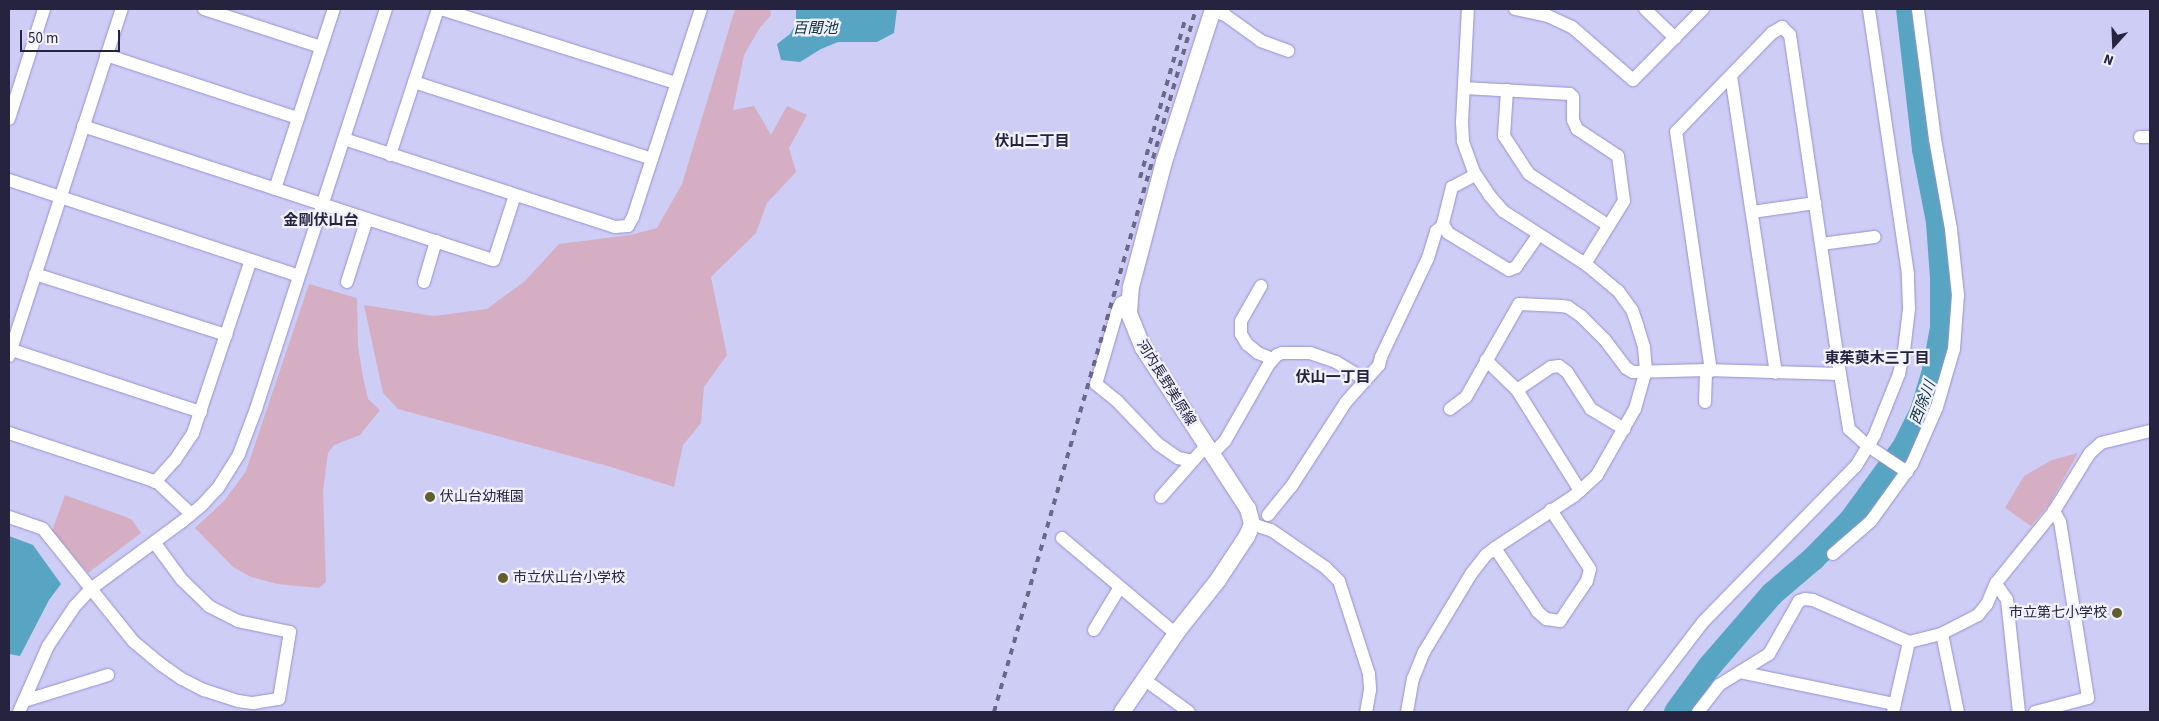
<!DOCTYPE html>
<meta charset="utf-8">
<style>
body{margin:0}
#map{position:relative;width:2159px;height:721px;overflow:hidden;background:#cecdf6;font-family:"Source Sans 3","Noto Sans JP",sans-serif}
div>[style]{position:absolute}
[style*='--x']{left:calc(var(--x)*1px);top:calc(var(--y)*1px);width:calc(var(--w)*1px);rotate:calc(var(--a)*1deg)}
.green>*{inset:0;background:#d6aec3}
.water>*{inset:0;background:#58a5c3}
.river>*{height:24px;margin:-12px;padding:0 12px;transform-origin:12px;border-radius:12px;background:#58a5c3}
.roads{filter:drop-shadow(0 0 1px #9592d1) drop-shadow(0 0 1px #9592d1)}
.minor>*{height:12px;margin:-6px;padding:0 6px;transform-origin:6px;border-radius:6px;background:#fff}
.major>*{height:16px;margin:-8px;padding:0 8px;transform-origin:8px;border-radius:8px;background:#fff}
.rail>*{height:4px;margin-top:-2px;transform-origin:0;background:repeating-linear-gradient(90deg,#696888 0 6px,transparent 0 12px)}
.dots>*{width:14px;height:14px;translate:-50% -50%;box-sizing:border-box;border:2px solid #f1f1ff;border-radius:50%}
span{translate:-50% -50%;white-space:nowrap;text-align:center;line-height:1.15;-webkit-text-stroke:4.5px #f1f1ff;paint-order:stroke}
.street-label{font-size:14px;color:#25233d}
.poi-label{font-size:14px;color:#25233d}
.left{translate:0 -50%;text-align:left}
.right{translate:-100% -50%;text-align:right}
.water-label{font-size:15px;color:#0d323f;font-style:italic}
.neighbourhood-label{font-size:15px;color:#25233d;font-weight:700}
.frame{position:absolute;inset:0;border:10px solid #25233d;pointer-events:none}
.north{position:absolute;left:2089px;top:20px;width:50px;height:50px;-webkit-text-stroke:4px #f1f1ff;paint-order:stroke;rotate:200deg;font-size:14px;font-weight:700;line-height:20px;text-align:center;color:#25233d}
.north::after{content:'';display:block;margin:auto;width:18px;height:22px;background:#25233d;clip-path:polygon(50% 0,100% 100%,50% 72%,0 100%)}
.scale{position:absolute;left:20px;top:30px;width:100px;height:22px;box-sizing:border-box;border:2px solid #25233d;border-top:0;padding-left:6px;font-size:15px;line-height:18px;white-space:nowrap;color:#25233d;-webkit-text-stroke:4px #f1f1ff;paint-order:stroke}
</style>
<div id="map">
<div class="green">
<i style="clip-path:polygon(735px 9px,770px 9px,771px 15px,759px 29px,744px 55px,733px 110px,754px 106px,771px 135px,787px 106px,807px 115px,789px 148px,796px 172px,767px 203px,756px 233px,711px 277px,727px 355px,704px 387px,701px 423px,683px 445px,674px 487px,611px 467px,398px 409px,383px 393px,364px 305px,434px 316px,487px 309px,525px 281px,559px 244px,630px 235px,657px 228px,682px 184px)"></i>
<i style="clip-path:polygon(309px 284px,357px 298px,358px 346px,363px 377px,368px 399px,380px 410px,360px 435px,334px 445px,328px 453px,323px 491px,326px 582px,319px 588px,277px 584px,251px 577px,233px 567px,195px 528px,225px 500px,246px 471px)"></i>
<i style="clip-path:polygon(2078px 453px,2049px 505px,2031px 526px,2005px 508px,2024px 476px,2052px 460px)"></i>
<i style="clip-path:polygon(65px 495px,126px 517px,132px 520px,141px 533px,88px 573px,52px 531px)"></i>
</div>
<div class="water">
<i style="clip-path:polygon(796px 9px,897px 9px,894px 33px,877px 42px,838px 42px,821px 49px,800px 62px,781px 60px,777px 44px,790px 34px,796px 24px)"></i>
<i style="clip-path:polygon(9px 536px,33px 545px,61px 584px,49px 600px,20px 656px,9px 654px)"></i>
</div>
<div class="river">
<i style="--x:1676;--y:712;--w:56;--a:-53.7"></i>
<i style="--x:1709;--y:667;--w:96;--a:-49.2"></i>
<i style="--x:1772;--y:594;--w:54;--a:-40.5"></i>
<i style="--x:1813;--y:559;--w:54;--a:-45.7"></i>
<i style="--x:1851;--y:520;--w:90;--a:-54"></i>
<i style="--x:1904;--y:447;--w:40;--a:-63.4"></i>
<i style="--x:1922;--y:411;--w:42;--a:-73.3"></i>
<i style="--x:1934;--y:371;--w:44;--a:-79.5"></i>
<i style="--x:1942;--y:328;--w:50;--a:-90"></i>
<i style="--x:1942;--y:278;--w:56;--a:-94.1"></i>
<i style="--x:1938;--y:222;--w:74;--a:-100.9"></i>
<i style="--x:1924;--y:149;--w:141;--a:-96.5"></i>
</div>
<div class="roads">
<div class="minor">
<i style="--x:204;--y:9;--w:123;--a:18"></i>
<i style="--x:441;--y:9;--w:246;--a:17.5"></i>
<i style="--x:1515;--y:9;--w:34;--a:12"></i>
<i style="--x:1548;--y:16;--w:26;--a:25"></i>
<i style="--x:1572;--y:27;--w:81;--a:41"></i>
<i style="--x:1633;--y:80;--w:100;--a:-45.4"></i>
<i style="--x:1645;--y:9;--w:42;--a:44"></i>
<i style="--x:1212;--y:11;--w:14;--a:17"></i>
<i style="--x:1225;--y:15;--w:44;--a:35.8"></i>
<i style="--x:1261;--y:41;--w:29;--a:20"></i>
<i style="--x:106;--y:55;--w:202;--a:18.2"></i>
<i style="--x:1731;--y:76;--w:300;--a:81.4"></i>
<i style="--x:414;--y:82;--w:250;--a:17.9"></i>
<i style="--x:1464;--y:88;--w:106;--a:3.2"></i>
<i style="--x:1570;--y:94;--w:4;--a:45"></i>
<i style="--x:1573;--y:97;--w:23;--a:90"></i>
<i style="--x:1573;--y:120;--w:10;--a:66"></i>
<i style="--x:1577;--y:129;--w:49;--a:33.4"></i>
<i style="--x:1618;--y:156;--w:45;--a:82.4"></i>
<i style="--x:1624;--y:201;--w:74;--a:121.8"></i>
<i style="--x:1507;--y:90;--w:46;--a:93.7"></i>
<i style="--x:1504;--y:136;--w:45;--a:56.7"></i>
<i style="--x:1529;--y:174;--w:95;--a:33"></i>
<i style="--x:9;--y:119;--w:115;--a:-72.3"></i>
<i style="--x:83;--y:126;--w:432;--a:18.1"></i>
<i style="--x:494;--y:260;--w:68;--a:-72.1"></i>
<i style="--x:2140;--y:137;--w:10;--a:0"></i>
<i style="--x:344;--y:139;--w:285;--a:18"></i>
<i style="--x:615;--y:227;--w:13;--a:-4"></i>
<i style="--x:628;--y:226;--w:10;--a:-61"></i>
<i style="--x:633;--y:217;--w:219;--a:-71.9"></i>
<i style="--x:390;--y:155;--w:154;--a:-71.8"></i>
<i style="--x:1475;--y:175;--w:26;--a:152"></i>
<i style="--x:1452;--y:187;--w:38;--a:104"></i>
<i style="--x:1443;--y:224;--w:10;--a:61"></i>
<i style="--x:1448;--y:233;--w:71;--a:31.2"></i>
<i style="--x:1509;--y:270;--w:8;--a:-23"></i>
<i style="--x:1516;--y:267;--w:39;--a:-55"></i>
<i style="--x:9;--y:180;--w:305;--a:18.3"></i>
<i style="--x:275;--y:189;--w:189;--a:-71.9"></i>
<i style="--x:1752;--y:212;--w:64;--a:-8.1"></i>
<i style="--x:1821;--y:244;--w:54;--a:-7.4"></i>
<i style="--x:35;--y:274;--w:201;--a:17.7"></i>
<i style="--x:347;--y:282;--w:66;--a:-72.4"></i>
<i style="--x:424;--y:282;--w:43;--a:-73.7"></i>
<i style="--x:1261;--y:286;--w:40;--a:119.7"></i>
<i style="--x:1241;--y:321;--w:13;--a:90"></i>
<i style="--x:1241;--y:334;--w:12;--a:59"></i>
<i style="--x:1247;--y:344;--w:14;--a:39"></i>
<i style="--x:1258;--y:353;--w:16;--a:22"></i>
<i style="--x:1129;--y:299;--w:9;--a:153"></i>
<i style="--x:1121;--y:303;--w:7;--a:117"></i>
<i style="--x:1118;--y:309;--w:78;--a:106.3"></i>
<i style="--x:1096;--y:384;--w:27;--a:39"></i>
<i style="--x:1117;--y:401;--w:59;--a:46.4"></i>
<i style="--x:1158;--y:444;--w:24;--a:35"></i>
<i style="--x:1178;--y:458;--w:15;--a:11"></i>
<i style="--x:9;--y:349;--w:202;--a:18.2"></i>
<i style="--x:9;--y:356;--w:365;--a:-72"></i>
<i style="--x:1486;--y:360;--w:43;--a:44.1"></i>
<i style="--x:1517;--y:390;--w:119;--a:58"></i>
<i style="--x:1711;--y:371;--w:242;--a:-98.3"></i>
<i style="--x:1676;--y:132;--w:138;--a:-45.9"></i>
<i style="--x:1772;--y:33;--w:12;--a:-31"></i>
<i style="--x:1782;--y:27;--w:11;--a:45"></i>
<i style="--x:1790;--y:35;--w:343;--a:81.6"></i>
<i style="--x:1517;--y:390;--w:41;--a:-34.1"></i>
<i style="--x:1551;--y:367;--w:8;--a:-7"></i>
<i style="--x:1559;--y:366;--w:10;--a:37"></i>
<i style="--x:1567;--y:372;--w:44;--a:57"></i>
<i style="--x:1591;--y:409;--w:39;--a:31"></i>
<i style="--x:1705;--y:402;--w:32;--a:-88"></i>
<i style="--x:1450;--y:409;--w:20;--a:-37"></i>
<i style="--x:1466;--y:397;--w:107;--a:-60.3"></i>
<i style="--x:1519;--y:304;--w:42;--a:2.7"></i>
<i style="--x:1561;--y:306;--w:7;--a:8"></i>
<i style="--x:1568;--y:307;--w:16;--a:35"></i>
<i style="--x:1581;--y:316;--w:34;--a:45"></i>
<i style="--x:1605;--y:340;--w:35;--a:53"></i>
<i style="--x:1626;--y:368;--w:8;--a:30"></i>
<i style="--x:1633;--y:372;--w:73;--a:-1.6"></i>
<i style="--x:1706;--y:370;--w:134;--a:1.7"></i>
<i style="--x:1840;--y:374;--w:56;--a:80.7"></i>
<i style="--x:1849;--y:429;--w:25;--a:42"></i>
<i style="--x:1868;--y:446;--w:47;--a:33.7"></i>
<i style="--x:9;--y:433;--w:156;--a:18.3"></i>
<i style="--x:157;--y:482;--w:47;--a:43.3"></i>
<i style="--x:1212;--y:454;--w:18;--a:-45"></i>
<i style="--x:1225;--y:441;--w:89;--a:-60.3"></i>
<i style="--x:1269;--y:364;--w:12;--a:-48"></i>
<i style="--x:1277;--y:355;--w:5;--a:-22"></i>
<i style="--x:1282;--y:353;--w:28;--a:0"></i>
<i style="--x:1310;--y:353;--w:28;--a:19"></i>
<i style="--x:1336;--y:362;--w:35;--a:31"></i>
<i style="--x:155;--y:482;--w:30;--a:-48"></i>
<i style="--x:175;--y:460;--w:32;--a:-56"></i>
<i style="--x:193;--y:433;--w:182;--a:-71.5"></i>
<i style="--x:1161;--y:497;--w:68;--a:-48.6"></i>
<i style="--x:1268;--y:515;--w:36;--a:-51"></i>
<i style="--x:1291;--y:487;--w:101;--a:-57.1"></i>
<i style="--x:1346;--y:402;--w:50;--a:-48.3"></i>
<i style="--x:1379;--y:365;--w:8;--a:-76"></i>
<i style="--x:1381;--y:357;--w:110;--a:-64.6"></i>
<i style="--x:1428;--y:258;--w:28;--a:-73"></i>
<i style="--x:1436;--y:231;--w:9;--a:-36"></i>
<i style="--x:9;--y:517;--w:36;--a:19"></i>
<i style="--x:43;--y:529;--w:145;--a:51.2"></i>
<i style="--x:134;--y:642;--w:33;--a:40"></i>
<i style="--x:159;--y:663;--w:28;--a:35"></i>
<i style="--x:182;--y:679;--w:25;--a:27"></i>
<i style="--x:204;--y:690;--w:36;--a:18"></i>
<i style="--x:238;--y:701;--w:15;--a:8"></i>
<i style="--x:253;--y:703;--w:26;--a:-9"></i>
<i style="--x:279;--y:699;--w:68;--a:-80.7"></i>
<i style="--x:290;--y:632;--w:53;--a:-168.1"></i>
<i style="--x:238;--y:621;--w:33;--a:-153"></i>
<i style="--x:209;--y:606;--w:37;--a:-136"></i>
<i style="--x:182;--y:580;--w:47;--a:-126.4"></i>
<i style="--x:1252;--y:524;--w:20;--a:18"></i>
<i style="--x:1271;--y:530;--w:67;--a:34.6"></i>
<i style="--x:1326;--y:568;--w:18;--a:45"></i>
<i style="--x:1339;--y:581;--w:98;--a:72.1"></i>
<i style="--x:1369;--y:674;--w:16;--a:86"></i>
<i style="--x:1370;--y:690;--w:22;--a:100"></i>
<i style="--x:1062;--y:538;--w:149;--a:40.1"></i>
<i style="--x:1495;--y:548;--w:77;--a:56.1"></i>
<i style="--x:1538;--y:612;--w:11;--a:41"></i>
<i style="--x:1546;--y:619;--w:14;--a:8"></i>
<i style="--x:1560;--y:621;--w:48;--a:-56"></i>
<i style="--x:1587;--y:581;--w:12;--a:-76"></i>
<i style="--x:1590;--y:569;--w:71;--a:-123.5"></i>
<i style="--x:1833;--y:554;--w:50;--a:-41"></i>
<i style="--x:1871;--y:521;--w:70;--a:-54.3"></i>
<i style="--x:1912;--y:464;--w:62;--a:-66.3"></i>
<i style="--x:1937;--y:407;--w:60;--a:-73.7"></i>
<i style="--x:1954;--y:349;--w:54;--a:-85.8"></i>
<i style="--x:1958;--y:295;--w:66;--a:-96.1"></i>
<i style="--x:1951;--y:229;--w:91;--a:-100.1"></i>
<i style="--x:1935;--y:139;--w:131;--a:-97.5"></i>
<i style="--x:1996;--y:584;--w:19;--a:55"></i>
<i style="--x:2007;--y:600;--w:113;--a:83.9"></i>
<i style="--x:1094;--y:630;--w:50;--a:-58.8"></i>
<i style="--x:1942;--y:634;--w:80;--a:78.4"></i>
<i style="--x:1740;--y:672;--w:158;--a:11.7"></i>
<i style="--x:1145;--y:680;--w:54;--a:36"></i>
<i style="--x:24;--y:701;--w:88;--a:-17.2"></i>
<i style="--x:19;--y:712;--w:72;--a:-66.3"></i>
<i style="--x:48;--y:646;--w:48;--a:-56"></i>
<i style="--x:75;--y:606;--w:25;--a:-47"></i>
<i style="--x:92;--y:588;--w:113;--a:-36.4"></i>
<i style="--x:183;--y:521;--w:26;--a:-40"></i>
<i style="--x:203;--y:504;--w:22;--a:-47"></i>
<i style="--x:218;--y:488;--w:40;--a:-58"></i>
<i style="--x:239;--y:454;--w:48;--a:-69.3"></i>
<i style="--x:256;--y:409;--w:421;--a:-72"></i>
<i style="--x:1407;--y:712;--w:34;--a:-80"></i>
<i style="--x:1413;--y:679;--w:29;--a:-68"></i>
<i style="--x:1424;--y:652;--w:91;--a:-58.9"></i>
<i style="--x:1471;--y:574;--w:24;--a:-52"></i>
<i style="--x:1486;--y:555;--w:11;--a:-38"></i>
<i style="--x:1495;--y:548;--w:95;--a:-33.4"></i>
<i style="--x:1574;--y:496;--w:31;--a:-42"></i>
<i style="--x:1597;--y:475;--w:76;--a:-60.1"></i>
<i style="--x:1635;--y:409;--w:41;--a:-74.2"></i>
<i style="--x:1646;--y:370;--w:23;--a:-95"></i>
<i style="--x:1644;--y:347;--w:21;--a:-107"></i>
<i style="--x:1638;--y:327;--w:18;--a:-109"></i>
<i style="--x:1632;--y:310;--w:24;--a:-126"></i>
<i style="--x:1618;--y:291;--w:40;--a:-140"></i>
<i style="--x:1587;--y:265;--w:100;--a:-147.3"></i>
<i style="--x:1503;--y:211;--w:20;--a:-131"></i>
<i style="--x:1490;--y:196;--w:29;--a:-124"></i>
<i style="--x:1474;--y:172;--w:33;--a:-110"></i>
<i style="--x:1463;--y:141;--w:19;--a:-93"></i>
<i style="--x:1462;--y:122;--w:113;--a:-87"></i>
<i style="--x:1634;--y:712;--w:113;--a:-52.5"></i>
<i style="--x:1703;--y:622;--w:219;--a:-45.6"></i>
<i style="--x:1856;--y:466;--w:37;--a:-59"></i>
<i style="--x:1875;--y:434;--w:65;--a:-68.2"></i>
<i style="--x:1899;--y:374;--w:24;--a:-78"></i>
<i style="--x:1904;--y:351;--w:42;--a:-83.2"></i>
<i style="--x:1909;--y:309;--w:35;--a:-92"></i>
<i style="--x:1908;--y:274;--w:268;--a:-98.4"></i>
<i style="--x:1698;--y:712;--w:34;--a:-52"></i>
<i style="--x:1719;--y:685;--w:59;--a:-31.8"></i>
<i style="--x:1769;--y:654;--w:61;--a:-60.5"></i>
<i style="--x:1799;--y:601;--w:6;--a:-18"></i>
<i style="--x:1805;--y:599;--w:8;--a:7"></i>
<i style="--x:1813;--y:600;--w:105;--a:23.6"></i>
<i style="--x:1909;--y:642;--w:33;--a:-14"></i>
<i style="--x:1941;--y:634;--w:42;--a:-27.2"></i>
<i style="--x:1978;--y:615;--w:14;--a:-51"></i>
<i style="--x:1987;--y:604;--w:23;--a:-67"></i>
<i style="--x:1996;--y:583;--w:92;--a:-51.1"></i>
<i style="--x:2054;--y:511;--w:68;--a:-58.2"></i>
<i style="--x:2090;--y:453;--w:15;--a:-42"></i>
<i style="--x:2101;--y:443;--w:50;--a:-13.8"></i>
<i style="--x:1893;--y:712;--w:72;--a:-77.1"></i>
<i style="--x:2035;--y:712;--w:55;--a:-14.8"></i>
<i style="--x:2088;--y:698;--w:178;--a:-99"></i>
<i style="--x:2060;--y:522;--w:13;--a:-119"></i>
</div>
<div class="major">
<i style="--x:1122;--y:712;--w:102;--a:-55.4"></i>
<i style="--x:1180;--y:628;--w:61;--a:-51.6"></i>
<i style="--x:1218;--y:580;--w:53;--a:-56.6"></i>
<i style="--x:1247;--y:536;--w:13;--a:-67"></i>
<i style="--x:1252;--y:524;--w:16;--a:-105"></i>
<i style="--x:1248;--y:509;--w:192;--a:-123.1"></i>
<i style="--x:1143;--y:348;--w:38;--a:-112"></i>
<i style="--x:1129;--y:313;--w:26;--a:-86"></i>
<i style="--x:1131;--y:287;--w:129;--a:-75.2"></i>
<i style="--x:1164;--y:162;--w:161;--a:-72.2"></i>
</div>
</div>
<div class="rail">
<i style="--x:1140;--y:178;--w:167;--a:-74.1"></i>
<i style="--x:994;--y:712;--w:731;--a:-73.97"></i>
</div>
<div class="dots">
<i style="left:430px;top:497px;background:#625f2c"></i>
<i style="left:503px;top:578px;background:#625f2c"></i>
<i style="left:2117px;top:613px;background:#625f2c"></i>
</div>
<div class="street-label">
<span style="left:1166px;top:383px;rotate:58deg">河内長野美原線</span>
</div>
<div class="poi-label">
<span class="left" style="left:440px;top:497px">伏山台幼稚園</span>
<span class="left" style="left:513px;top:578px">市立伏山台小学校</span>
<span class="right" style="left:2107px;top:613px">市立第七小学校</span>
</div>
<div class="water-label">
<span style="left:815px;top:29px">百聞池</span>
<span style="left:1923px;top:403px;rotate:-69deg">西除川</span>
</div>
<div class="neighbourhood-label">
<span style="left:1032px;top:142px">伏山二丁目</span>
<span style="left:321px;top:221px">金剛伏山台</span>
<span style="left:1877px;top:359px">東茱萸木三丁目</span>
<span style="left:1333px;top:378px">伏山一丁目</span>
</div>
<div class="frame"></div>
<div class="north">N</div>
<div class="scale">50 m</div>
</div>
